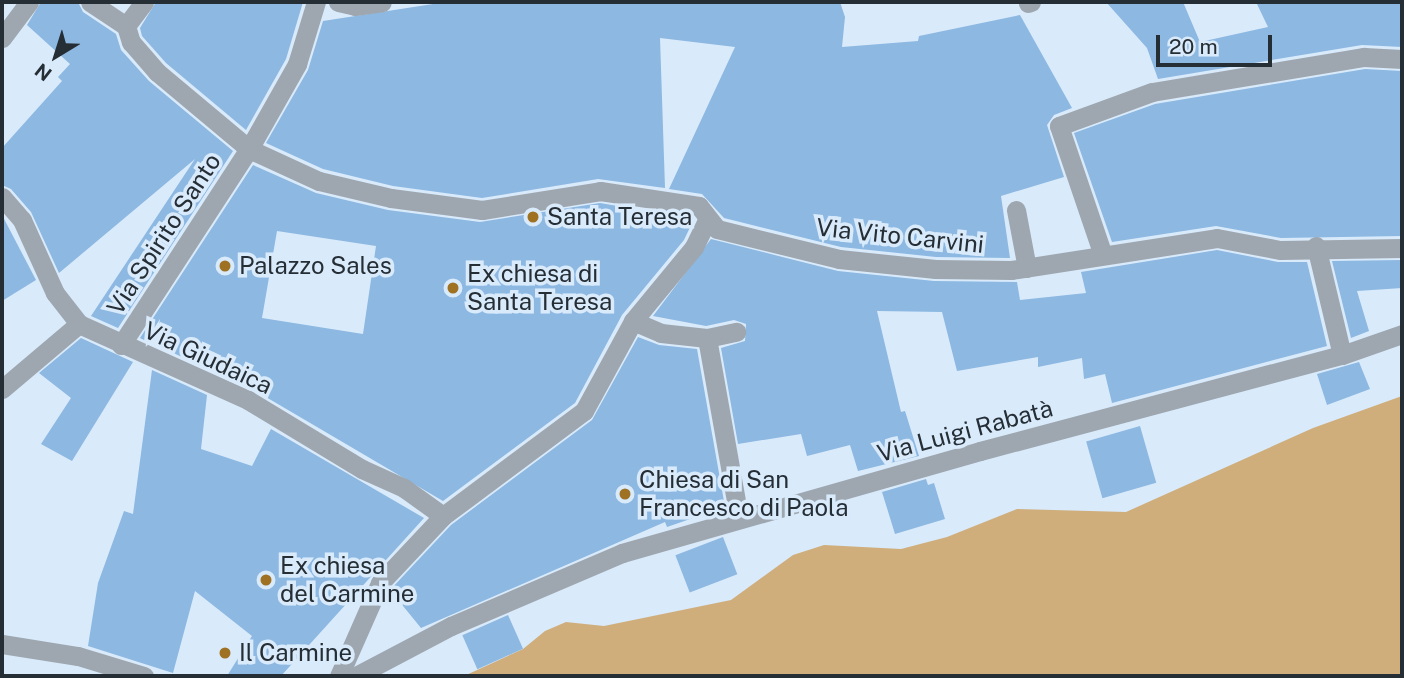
<!DOCTYPE html>
<meta charset="utf-8">
<style>
body{margin:0}
#map{position:relative;width:1404px;height:678px;overflow:hidden;background:#d9eafb;font-family:"Public Sans",sans-serif}
div>[style]{position:absolute}
[style*='--x']{left:calc(var(--x)*1px);top:calc(var(--y)*1px);width:calc(var(--w)*1px);rotate:calc(var(--a)*1deg)}
.forest>*{inset:0;background:#cfae7c}
.building>*{inset:0;background:#8cb8e2;transform-origin:0 0}
.pedestrian>*{height:19px;margin:-9.5px;padding:0 9.5px;transform-origin:9.5px;border-radius:9.5px;background:#9ea7b0}
.minor>*{height:19px;margin:-9.5px;padding:0 9.5px;transform-origin:9.5px;border-radius:9.5px;background:#9ea7b0}
.dots>*{width:19px;height:19px;translate:-50% -50%;box-sizing:border-box;border:4px solid #d9eafb;border-radius:50%}
span{translate:-50% -50%;white-space:nowrap;text-align:center;line-height:1.15;-webkit-text-stroke:7px #d9eafb;paint-order:stroke}
.poi-label{font-size:24px;color:#252d35}
.left{translate:0 -50%;text-align:left}
.street-label{font-size:24px;color:#252d35}
.frame{position:absolute;inset:0;border:4px solid #252d35;pointer-events:none}
.north{position:absolute;left:21px;top:21px;width:70px;height:70px;-webkit-text-stroke:5px #d9eafb;paint-order:stroke;rotate:218deg;font-size:19px;font-weight:700;line-height:28px;text-align:center;color:#252d35}
.north::after{content:'';display:block;margin:auto;width:24px;height:32px;background:#252d35;clip-path:polygon(50% 0,100% 100%,50% 72%,0 100%)}
.scale{position:absolute;left:1156px;top:35px;width:116px;height:32px;box-sizing:border-box;border:4px solid #252d35;border-top:0;padding-left:9px;font-size:21px;line-height:24px;white-space:nowrap;color:#252d35;-webkit-text-stroke:5px #d9eafb;paint-order:stroke}
</style>
<div id="map">
<div class="forest">
<i style="clip-path:polygon(1402px 396px,1402px 676px,464px 676px,523px 649px,545px 631px,566px 622px,604px 626px,731px 600px,793px 555px,824px 545px,901px 549px,947px 537px,1017px 509px,1126px 512px,1313px 428px)"></i>
</div>
<div class="building">
<i style="clip-path:polygon(41px 2px,78px 2px,83px 12px,116px 34px,121px 50px,149px 81px,233px 151px,118px 328px,91px 316px,195px 159px,59px 273px,31px 212px,11px 189px,2px 185px,2px 148px,62px 81px,58px 77px,70px 64px,27px 25px)"></i>
<i style="clip-path:polygon(156px 2px,303px 2px,286px 59px,246px 130px,166px 63px,142px 36px,140px 28px)"></i>
<i style="clip-path:polygon(446px 2px,840px 2px,845px 17px,842px 47px,918px 41px,919px 36px,1020px 15px,1072px 108px,1054px 115px,1047px 125px,1064px 177px,1001px 196px,1010px 258px,936px 257px,841px 247px,724px 218px,702px 194px,669px 189px,735px 47px,660px 38px,665px 188px,598px 179px,482px 198px,393px 186px,323px 169px,266px 143px,308px 70px,323px 21px)"></i>
<i style="clip-path:polygon(1106px 2px,1183px 2px,1200px 42px,1268px 27px,1256px 2px,1402px 2px,1402px 47px,1362px 45px,1158px 79px,1147px 48px)"></i>
<i style="clip-path:polygon(1365px 69px,1402px 71px,1402px 236px,1281px 238px,1216px 226px,1112px 242px,1074px 133px,1155px 104px)"></i>
<i style="clip-path:polygon(evenodd,253px 165px,316px 193px,388px 210px,480px 222px,600px 203px,694px 219px,684px 240px,622px 315px,575px 403px,443px 501px,254px 390px,156px 345px,160px 319px,146px 341px,140px 338px,253px 165px,277px 231px,376px 246px,363px 334px,262px 318px,277px 231px)"></i>
<i style="clip-path:polygon(2px 215px,36px 280px,2px 301px)"></i>
<i style="clip-path:polygon(711px 239px,838px 271px,934px 281px,1017px 282px,1020px 300px,1086px 293px,1081px 272px,1217px 250px,1278px 262px,1307px 262px,1327px 346px,1112px 403px,1105px 374px,1084px 379px,1082px 358px,1038px 367px,1038px 357px,957px 371px,942px 312px,877px 311px,901px 412px,905px 411px,919px 456px,858px 471px,850px 445px,807px 456px,801px 434px,738px 444px,721px 348px,745px 341px,746px 324px,734px 320px,706px 326px,653px 316px)"></i>
<i style="clip-path:polygon(1402px 260px,1402px 288px,1357px 291px,1369px 331px,1351px 338px,1332px 261px)"></i>
<i style="clip-path:polygon(638px 337px,659px 345px,697px 349px,725px 507px,667px 527px,665px 522px,421px 628px,390px 590px,451px 525px,592px 420px)"></i>
<i style="clip-path:polygon(81px 338px,133px 362px,72px 461px,41px 444px,71px 398px,39px 373px)"></i>
<i style="clip-path:polygon(1359px 362px,1370px 389px,1327px 405px,1317px 374px)"></i>
<i style="clip-path:polygon(152px 370px,207px 395px,201px 449px,252px 466px,271px 429px,424px 518px,281px 676px,227px 676px,252px 636px,195px 591px,173px 673px,88px 646px,98px 583px,124px 511px,133px 514px)"></i>
<i style="left:1140px;top:426px;width:59px;height:56px;rotate:74deg"></i>
<i style="clip-path:polygon(926px 479px,928px 485px,934px 483px,945px 519px,895px 534px,882px 492px)"></i>
<i style="left:723px;top:537px;width:40px;height:51px;rotate:69deg"></i>
<i style="left:508px;top:615px;width:37px;height:50px;rotate:66deg"></i>
</div>
<div class="pedestrian">
<i style="--x:1028;--y:3;--w:3;--a:-18"></i>
<i style="--x:1059;--y:126;--w:136;--a:71.2"></i>
<i style="--x:1316;--y:246;--w:112;--a:76.6"></i>
<i style="--x:707;--y:338;--w:183;--a:79.9"></i>
</div>
<div class="minor">
<i style="--x:90;--y:2;--w:43;--a:33.7"></i>
<i style="--x:126;--y:26;--w:17;--a:73"></i>
<i style="--x:131;--y:42;--w:40;--a:49"></i>
<i style="--x:157;--y:72;--w:120;--a:39.9"></i>
<i style="--x:249;--y:149;--w:77;--a:24.6"></i>
<i style="--x:319;--y:181;--w:74;--a:13.3"></i>
<i style="--x:391;--y:198;--w:92;--a:7.5"></i>
<i style="--x:482;--y:210;--w:120;--a:-9.1"></i>
<i style="--x:600;--y:191;--w:100;--a:8.6"></i>
<i style="--x:699;--y:206;--w:29;--a:52"></i>
<i style="--x:717;--y:229;--w:126;--a:13.8"></i>
<i style="--x:839;--y:259;--w:97;--a:5.9"></i>
<i style="--x:935;--y:269;--w:76;--a:0.8"></i>
<i style="--x:1011;--y:270;--w:208;--a:-8.8"></i>
<i style="--x:1217;--y:238;--w:64;--a:10.8"></i>
<i style="--x:1280;--y:250;--w:122;--a:-0.9"></i>
<i style="--x:338;--y:2;--w:17;--a:13"></i>
<i style="--x:355;--y:6;--w:27;--a:-8"></i>
<i style="--x:126;--y:26;--w:30;--a:-53"></i>
<i style="--x:2;--y:38;--w:45;--a:-53.1"></i>
<i style="--x:1059;--y:126;--w:99;--a:-20.1"></i>
<i style="--x:1152;--y:92;--w:215;--a:-9.4"></i>
<i style="--x:1364;--y:57;--w:38;--a:3"></i>
<i style="--x:2;--y:197;--w:30;--a:49"></i>
<i style="--x:22;--y:220;--w:80;--a:65.7"></i>
<i style="--x:55;--y:293;--w:39;--a:52"></i>
<i style="--x:79;--y:324;--w:185;--a:24.2"></i>
<i style="--x:248;--y:400;--w:133;--a:31.2"></i>
<i style="--x:362;--y:469;--w:46;--a:24.3"></i>
<i style="--x:404;--y:488;--w:48;--a:35.7"></i>
<i style="--x:1016;--y:210;--w:59;--a:79.3"></i>
<i style="--x:633;--y:321;--w:30;--a:23"></i>
<i style="--x:661;--y:333;--w:46;--a:6.2"></i>
<i style="--x:707;--y:338;--w:30;--a:-12"></i>
<i style="--x:121;--y:345;--w:234;--a:-56.9"></i>
<i style="--x:249;--y:149;--w:98;--a:-60.5"></i>
<i style="--x:297;--y:64;--w:65;--a:-73"></i>
<i style="--x:2;--y:389;--w:101;--a:-40.2"></i>
<i style="--x:2;--y:644;--w:77;--a:9"></i>
<i style="--x:78;--y:656;--w:69;--a:16.9"></i>
<i style="--x:339;--y:676;--w:102;--a:-66.2"></i>
<i style="--x:380;--y:583;--w:92;--a:-46.8"></i>
<i style="--x:443;--y:516;--w:176;--a:-36.7"></i>
<i style="--x:584;--y:411;--w:102;--a:-61.4"></i>
<i style="--x:633;--y:321;--w:96;--a:-50.5"></i>
<i style="--x:694;--y:247;--w:30;--a:-64"></i>
<i style="--x:356;--y:676;--w:107;--a:-27.8"></i>
<i style="--x:451;--y:626;--w:186;--a:-23.1"></i>
<i style="--x:622;--y:553;--w:372;--a:-15.9"></i>
<i style="--x:980;--y:451;--w:375;--a:-14.9"></i>
<i style="--x:1342;--y:355;--w:64;--a:-19.3"></i>
</div>
<div class="dots">
<i style="left:533px;top:217px;background:#9e7222"></i>
<i style="left:225px;top:266px;background:#9e7222"></i>
<i style="left:453px;top:288px;background:#9e7222"></i>
<i style="left:625px;top:494px;background:#9e7222"></i>
<i style="left:266px;top:580px;background:#9e7222"></i>
<i style="left:225px;top:653px;background:#9e7222"></i>
</div>
<div class="poi-label">
<span class="left" style="left:547px;top:217px">Santa Teresa</span>
<span class="left" style="left:239px;top:266px">Palazzo Sales</span>
<span class="left" style="left:467px;top:288px">Ex chiesa di<br>Santa Teresa</span>
<span class="left" style="left:639px;top:494px">Chiesa di San<br>Francesco di Paola</span>
<span class="left" style="left:280px;top:580px">Ex chiesa<br>del Carmine</span>
<span class="left" style="left:239px;top:653px">Il Carmine</span>
</div>
<div class="street-label">
<span style="left:164px;top:234px;rotate:-57deg">Via Spirito Santo</span>
<span style="left:900px;top:236px;rotate:6deg">Via Vito Carvini</span>
<span style="left:208px;top:358px;rotate:25deg">Via Giudaica</span>
<span style="left:965px;top:431px;rotate:-15deg">Via Luigi Rabatà</span>
</div>
<div class="frame"></div>
<div class="north">N</div>
<div class="scale">20 m</div>
</div>
